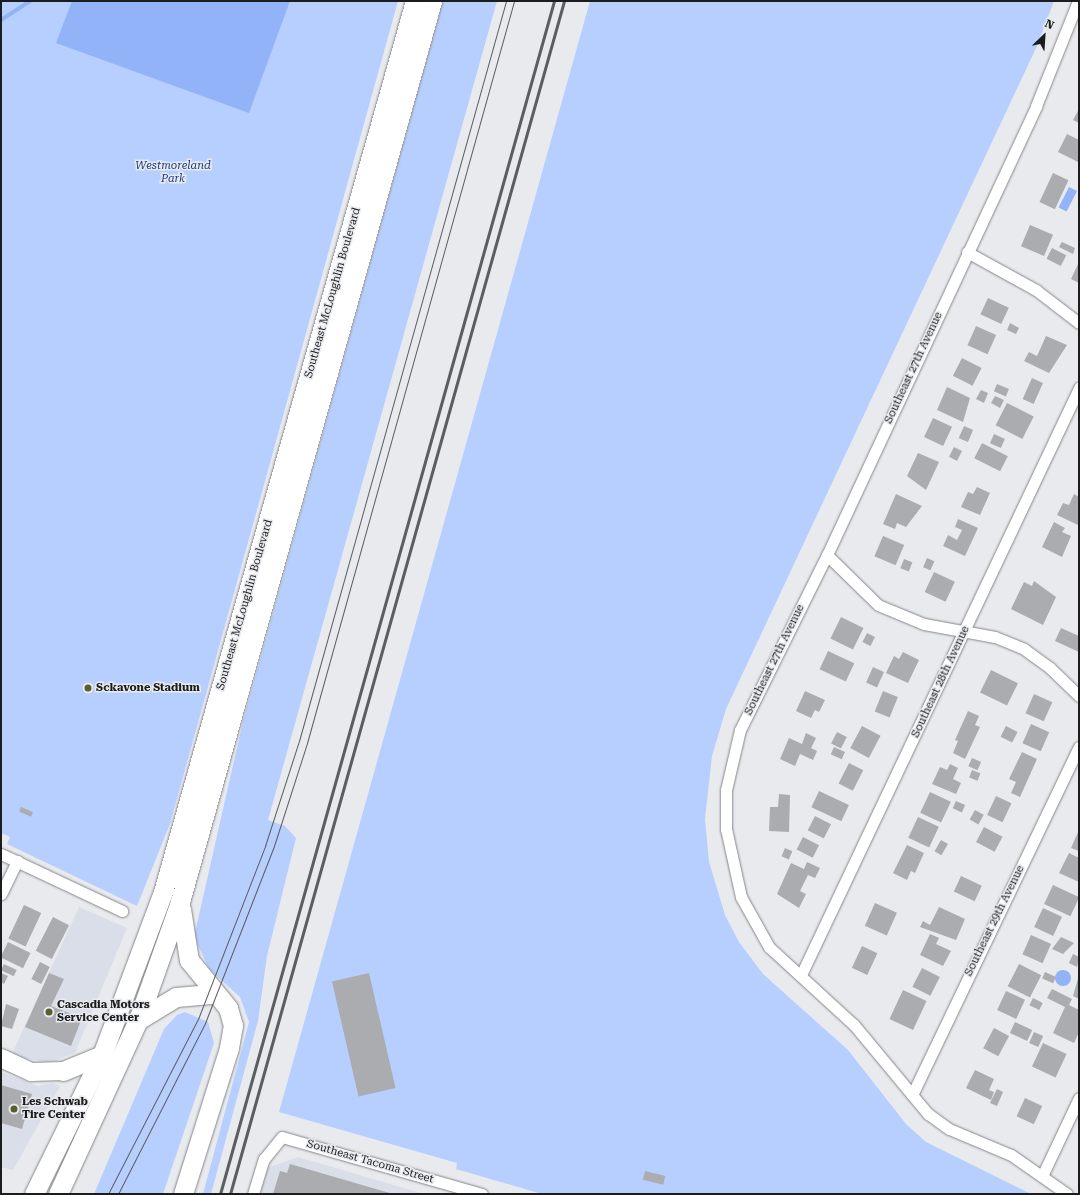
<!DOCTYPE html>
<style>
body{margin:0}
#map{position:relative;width:1080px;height:1195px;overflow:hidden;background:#e8eaee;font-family:"Roboto Serif",serif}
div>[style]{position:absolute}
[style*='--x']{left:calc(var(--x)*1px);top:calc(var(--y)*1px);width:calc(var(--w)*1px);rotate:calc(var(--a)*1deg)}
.built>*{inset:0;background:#d9dee8}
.green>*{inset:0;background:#b7cffe}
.water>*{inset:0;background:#92b3f7;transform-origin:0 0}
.round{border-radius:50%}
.stream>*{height:4px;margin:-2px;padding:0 2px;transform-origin:2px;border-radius:2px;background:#92b3f7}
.building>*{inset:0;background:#aaacaf;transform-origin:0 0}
.roads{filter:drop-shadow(0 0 1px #85868a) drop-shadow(0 0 1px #85868a)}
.minor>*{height:11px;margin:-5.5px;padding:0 5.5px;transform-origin:5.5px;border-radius:5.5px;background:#fff}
.primary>*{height:18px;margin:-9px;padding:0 9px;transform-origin:9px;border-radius:9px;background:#fff}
.trunk>*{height:19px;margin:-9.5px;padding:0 9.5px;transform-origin:9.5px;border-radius:9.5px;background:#fff}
.tram>*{height:1px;margin:-0.5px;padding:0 0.5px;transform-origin:0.5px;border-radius:0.5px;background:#5b5d5f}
.rail>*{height:3px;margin:-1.5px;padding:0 1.5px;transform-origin:1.5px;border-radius:1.5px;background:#5b5d5f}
.dots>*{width:11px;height:11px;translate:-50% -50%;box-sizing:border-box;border:2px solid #e8eaee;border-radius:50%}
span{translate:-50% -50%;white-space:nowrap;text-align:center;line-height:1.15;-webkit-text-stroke:3px #e8eaee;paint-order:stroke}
.park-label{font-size:11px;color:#193986;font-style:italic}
.street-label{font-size:11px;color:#1b1c1d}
.poi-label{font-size:11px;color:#1b1c1d;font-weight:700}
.left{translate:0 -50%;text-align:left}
.frame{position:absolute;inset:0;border:2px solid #1b1c1d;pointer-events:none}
.north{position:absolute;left:1024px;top:16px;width:40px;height:40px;-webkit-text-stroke:3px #e8eaee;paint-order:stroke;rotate:25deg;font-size:11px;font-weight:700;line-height:16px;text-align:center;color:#1b1c1d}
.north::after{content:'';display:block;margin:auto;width:14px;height:18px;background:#1b1c1d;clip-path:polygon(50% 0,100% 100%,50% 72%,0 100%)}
</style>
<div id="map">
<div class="built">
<i style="clip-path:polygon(79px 907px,127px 928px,75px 1053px,50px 1062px,22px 1058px,12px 1054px)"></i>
<i style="clip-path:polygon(1px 1072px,38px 1086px,53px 1083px,60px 1086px,13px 1170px,1px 1167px)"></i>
<i style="clip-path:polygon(298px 1157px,424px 1194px,260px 1194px,267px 1168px)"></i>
</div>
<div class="green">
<i style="clip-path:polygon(1px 1px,398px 1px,170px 824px,137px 906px,7px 844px,10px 837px,1px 833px)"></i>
<i style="clip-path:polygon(443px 1px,497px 1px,268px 820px,285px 826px,296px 838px,267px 956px,258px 1021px,211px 1194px,203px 1194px,249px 1022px,240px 997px,209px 969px,194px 937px,243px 721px)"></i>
<i style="clip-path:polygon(590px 1px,1054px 1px,1037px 46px,726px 709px,712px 756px,705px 819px,709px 862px,725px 915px,739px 942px,763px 974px,848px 1050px,906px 1124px,926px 1142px,1031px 1194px,542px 1194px,456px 1169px,457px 1163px,279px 1112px)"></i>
<i style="clip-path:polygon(185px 1012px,208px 1022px,214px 1043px,163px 1194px,94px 1194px,164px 1029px,177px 1015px)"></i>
</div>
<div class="water">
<i style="clip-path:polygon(72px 1px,290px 1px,249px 113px,56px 43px)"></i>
<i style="left:1069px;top:187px;width:9px;height:23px;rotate:27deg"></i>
<i class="round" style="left:1055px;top:970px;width:16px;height:16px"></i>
</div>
<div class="stream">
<i style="--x:1;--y:20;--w:35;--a:-33"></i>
</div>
<div class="building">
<i style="clip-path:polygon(1079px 109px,1079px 123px,1073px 120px)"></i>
<i style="clip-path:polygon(1067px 134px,1079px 140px,1078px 162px,1058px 152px)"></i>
<i style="left:1053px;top:173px;width:17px;height:32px;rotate:25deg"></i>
<i style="left:1030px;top:225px;width:25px;height:23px;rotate:23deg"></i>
<i style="clip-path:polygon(1062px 242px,1075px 248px,1073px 254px,1059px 247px)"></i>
<i style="left:1052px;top:248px;width:16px;height:12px;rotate:27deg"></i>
<i style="clip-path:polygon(1079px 262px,1079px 283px,1071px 279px)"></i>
<i style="left:988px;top:298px;width:23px;height:18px;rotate:25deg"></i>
<i style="clip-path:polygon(1010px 323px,1019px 328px,1016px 334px,1007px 330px)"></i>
<i style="left:976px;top:326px;width:22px;height:21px;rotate:24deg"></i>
<i style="clip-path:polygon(1046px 336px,1067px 345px,1049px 373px,1024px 361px,1029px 352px,1037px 356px)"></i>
<i style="left:962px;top:358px;width:22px;height:20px;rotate:27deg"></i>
<i style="left:1032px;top:378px;width:12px;height:23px;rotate:24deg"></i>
<i style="left:997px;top:384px;width:13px;height:8px;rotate:23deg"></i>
<i style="clip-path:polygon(947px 387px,970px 398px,963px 422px,937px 410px)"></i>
<i style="clip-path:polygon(981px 390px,988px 393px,984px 403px,976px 399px)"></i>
<i style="clip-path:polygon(995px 396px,1004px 400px,1000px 408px,991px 403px)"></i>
<i style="left:1007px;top:403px;width:30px;height:25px;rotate:27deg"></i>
<i style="left:933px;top:418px;width:21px;height:21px;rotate:25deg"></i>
<i style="left:964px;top:426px;width:10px;height:13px;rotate:24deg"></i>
<i style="left:994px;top:434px;width:12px;height:10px;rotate:24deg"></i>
<i style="left:982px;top:443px;width:29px;height:17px;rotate:27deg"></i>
<i style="left:954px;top:447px;width:9px;height:11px;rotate:27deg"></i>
<i style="clip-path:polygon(918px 453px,939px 462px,926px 490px,907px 476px)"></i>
<i style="clip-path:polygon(977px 487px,990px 493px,980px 515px,961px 507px,968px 492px,973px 494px)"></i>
<i style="clip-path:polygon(896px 494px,922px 506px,906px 527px,897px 523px,895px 529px,883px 524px)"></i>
<i style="clip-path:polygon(1074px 494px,1079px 497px,1078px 525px,1057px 515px,1063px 503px,1069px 505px)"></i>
<i style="clip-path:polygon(958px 519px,978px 528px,965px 556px,943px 546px,948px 535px,957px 540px,962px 530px,955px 527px)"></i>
<i style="clip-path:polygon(1054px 522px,1065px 528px,1062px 532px,1071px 536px,1062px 557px,1042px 547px)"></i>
<i style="left:883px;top:536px;width:23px;height:22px;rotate:23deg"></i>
<i style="left:927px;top:558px;width:8px;height:10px;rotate:23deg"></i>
<i style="left:904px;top:559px;width:9px;height:10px;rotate:21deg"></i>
<i style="left:934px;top:572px;width:23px;height:22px;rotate:25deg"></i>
<i style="clip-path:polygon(1034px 581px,1056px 597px,1043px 625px,1011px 609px,1024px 582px,1032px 586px)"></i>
<i style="left:841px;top:617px;width:25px;height:24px;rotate:26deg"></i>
<i style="clip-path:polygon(1061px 628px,1079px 636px,1079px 652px,1055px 641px)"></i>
<i style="left:867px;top:633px;width:9px;height:10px;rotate:27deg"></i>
<i style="left:828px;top:651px;width:29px;height:20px;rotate:25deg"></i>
<i style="clip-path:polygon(903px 652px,919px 660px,908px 683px,886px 673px,894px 656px,899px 659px)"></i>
<i style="left:873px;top:667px;width:12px;height:17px;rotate:24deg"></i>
<i style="left:991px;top:670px;width:30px;height:25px;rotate:26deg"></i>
<i style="clip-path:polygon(805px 691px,825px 700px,819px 712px,815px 710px,811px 718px,796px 711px)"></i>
<i style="left:883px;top:691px;width:16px;height:22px;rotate:22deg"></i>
<i style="left:1034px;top:694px;width:20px;height:21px;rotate:24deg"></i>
<i style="clip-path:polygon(968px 711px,979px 716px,975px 725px,980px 727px,965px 759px,953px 753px,958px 741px,955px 740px)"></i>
<i style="left:1031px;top:724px;width:20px;height:21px;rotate:24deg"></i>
<i style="left:862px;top:726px;width:21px;height:25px;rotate:28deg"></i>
<i style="left:1006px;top:726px;width:13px;height:12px;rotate:27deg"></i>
<i style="left:837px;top:732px;width:11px;height:13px;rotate:27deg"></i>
<i style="clip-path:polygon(806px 733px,816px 738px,811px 748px,817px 751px,813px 760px,800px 754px,795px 766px,780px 759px,789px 738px,802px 744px)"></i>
<i style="left:834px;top:747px;width:12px;height:8px;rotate:24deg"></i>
<i style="clip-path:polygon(1022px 752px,1037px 759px,1020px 797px,1011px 793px,1016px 782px,1009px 779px)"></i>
<i style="left:972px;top:758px;width:10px;height:9px;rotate:24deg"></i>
<i style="left:849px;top:763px;width:16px;height:23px;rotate:27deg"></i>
<i style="clip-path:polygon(950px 764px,958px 768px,953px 779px,961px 783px,956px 794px,932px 784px,940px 767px,947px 770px)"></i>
<i style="left:972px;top:770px;width:9px;height:8px;rotate:21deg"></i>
<i style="left:819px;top:791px;width:33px;height:18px;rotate:25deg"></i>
<i style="left:930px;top:792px;width:23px;height:23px;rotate:25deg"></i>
<i style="clip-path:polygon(779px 794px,790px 795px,789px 832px,769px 831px,770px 807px,778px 807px)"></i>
<i style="left:996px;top:796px;width:17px;height:21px;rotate:25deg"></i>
<i style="left:956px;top:801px;width:10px;height:8px;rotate:24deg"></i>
<i style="left:21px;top:807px;width:13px;height:5px;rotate:23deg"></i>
<i style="left:975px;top:810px;width:10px;height:11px;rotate:29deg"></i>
<i style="left:815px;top:816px;width:18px;height:16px;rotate:27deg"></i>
<i style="left:918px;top:817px;width:23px;height:23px;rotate:25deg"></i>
<i style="left:984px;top:827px;width:21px;height:17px;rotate:28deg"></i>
<i style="clip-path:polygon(1079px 830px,1079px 851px,1071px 848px)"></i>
<i style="left:803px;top:837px;width:18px;height:14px;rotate:27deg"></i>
<i style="left:941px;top:840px;width:8px;height:13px;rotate:30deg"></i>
<i style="clip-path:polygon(907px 845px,924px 853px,915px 873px,911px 871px,907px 880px,893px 873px)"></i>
<i style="left:785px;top:848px;width:8px;height:9px;rotate:23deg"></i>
<i style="clip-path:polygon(1069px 853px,1079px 858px,1079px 882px,1059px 873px)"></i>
<i style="clip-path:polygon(807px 862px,820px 868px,815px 878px,808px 875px,800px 891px,806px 894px,799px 908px,777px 894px,791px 863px,804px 869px)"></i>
<i style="left:961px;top:876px;width:23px;height:17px;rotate:25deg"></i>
<i style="left:1053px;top:885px;width:29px;height:21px;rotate:25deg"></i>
<i style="left:875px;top:903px;width:24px;height:25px;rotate:24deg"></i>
<i style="left:24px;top:905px;width:19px;height:37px;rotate:25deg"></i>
<i style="clip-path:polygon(939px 907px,965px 919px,956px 940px,920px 927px,923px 921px,930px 925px)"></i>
<i style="left:1043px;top:908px;width:21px;height:21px;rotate:25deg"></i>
<i style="left:53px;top:917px;width:18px;height:38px;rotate:27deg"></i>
<i style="clip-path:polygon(930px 934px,939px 938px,936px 944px,951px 951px,943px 966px,920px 955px)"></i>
<i style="left:1031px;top:935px;width:22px;height:21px;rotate:24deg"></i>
<i style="clip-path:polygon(1061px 937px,1074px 943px,1063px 954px,1052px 949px)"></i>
<i style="left:8px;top:942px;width:25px;height:17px;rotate:26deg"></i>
<i style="left:862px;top:946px;width:17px;height:24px;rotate:25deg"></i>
<i style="clip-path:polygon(1073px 954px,1079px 957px,1077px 967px,1069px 963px)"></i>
<i style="left:40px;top:962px;width:11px;height:19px;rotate:27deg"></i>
<i style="left:4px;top:964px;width:14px;height:7px;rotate:25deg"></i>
<i style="left:1019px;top:964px;width:25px;height:25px;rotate:27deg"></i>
<i style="left:922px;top:968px;width:20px;height:21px;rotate:27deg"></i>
<i style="left:1045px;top:972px;width:12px;height:7px;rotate:24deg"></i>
<i style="clip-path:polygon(1px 973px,8px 976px,4px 984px,1px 982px)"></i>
<i style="clip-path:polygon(49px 973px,64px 979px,51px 1006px,82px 1018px,71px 1046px,25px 1027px)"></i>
<i style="left:369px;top:973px;width:118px;height:38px;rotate:77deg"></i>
<i style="clip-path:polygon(1079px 975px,1079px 999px,1073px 996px)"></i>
<i style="clip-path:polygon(1052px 989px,1072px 999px,1069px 1005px,1079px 1010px,1079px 1032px,1074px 1043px,1053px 1033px,1065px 1007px,1047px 998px)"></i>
<i style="left:903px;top:990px;width:26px;height:32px;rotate:25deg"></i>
<i style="left:1006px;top:991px;width:21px;height:21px;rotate:25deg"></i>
<i style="left:1033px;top:998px;width:11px;height:8px;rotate:27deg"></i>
<i style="clip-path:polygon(6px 1004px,19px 1009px,12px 1029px,1px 1026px)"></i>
<i style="left:1015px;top:1022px;width:19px;height:12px;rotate:25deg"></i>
<i style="left:994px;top:1028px;width:17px;height:23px;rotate:28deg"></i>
<i style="left:1034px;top:1032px;width:10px;height:12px;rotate:24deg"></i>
<i style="left:1043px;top:1043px;width:26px;height:26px;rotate:25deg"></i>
<i style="clip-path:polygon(975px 1070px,994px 1079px,989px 1090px,994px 1092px,991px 1100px,966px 1088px)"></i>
<i style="clip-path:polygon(1px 1085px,32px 1094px,22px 1129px,1px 1123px)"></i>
<i style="clip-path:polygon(997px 1089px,1003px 1092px,997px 1106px,990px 1103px)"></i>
<i style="left:1025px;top:1098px;width:19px;height:20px;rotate:25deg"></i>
<i style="clip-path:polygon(290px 1164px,393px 1194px,273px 1194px,280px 1171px,287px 1173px)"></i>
<i style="left:645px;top:1171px;width:21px;height:9px;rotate:14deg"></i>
</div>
<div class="roads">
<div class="minor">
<i style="--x:967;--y:252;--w:79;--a:28.8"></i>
<i style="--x:1036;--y:290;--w:54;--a:37.5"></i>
<i style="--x:827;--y:555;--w:71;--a:44.4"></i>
<i style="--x:878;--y:605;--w:50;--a:22.4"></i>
<i style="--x:924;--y:624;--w:72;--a:10.4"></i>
<i style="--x:995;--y:637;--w:31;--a:22"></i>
<i style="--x:1024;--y:649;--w:32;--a:36"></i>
<i style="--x:1050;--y:668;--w:40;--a:44"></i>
<i style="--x:1;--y:854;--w:134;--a:25.2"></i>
<i style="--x:1;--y:894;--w:37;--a:-64"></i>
<i style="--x:801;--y:975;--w:650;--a:-64.66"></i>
<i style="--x:912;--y:1095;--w:386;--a:-64.4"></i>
<i style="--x:1043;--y:1174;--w:84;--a:-64.7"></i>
<i style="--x:253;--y:1194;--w:37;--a:-73"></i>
<i style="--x:264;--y:1159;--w:28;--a:-51"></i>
<i style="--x:282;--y:1137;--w:208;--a:15.9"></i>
<i style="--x:1067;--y:1194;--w:68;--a:-145.1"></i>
<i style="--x:1011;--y:1155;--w:67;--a:-157.2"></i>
<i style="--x:949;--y:1129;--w:26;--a:-144"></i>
<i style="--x:928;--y:1114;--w:116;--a:-129.7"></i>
<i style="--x:854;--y:1025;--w:115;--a:-137.5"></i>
<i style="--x:769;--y:947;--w:57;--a:-119.2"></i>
<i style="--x:741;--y:897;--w:70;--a:-102.4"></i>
<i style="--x:726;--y:829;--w:39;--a:-90"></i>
<i style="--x:726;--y:790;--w:62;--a:-76.9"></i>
<i style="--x:740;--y:730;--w:195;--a:-63.6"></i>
<i style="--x:827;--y:555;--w:495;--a:-65"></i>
<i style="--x:1036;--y:106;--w:113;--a:-68.2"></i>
</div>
<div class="primary">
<i style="--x:1;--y:1058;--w:33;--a:25"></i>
<i style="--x:31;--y:1072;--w:32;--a:-2"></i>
</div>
<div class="trunk">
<i style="--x:181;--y:909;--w:52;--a:81.1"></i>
<i style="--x:189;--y:960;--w:62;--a:50.9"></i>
<i style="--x:228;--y:1008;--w:18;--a:74"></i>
<i style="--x:233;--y:1025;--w:23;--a:100"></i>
<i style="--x:229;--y:1048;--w:153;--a:107.5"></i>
<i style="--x:138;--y:1020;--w:44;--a:-31.2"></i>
<i style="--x:176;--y:997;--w:38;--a:-5"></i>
<i style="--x:63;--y:1071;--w:42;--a:-22.3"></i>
<i style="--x:34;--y:1194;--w:155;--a:-63.9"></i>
<i style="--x:102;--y:1055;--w:174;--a:-69.5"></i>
<i style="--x:163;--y:892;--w:926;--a:-74.21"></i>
<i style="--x:58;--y:1194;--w:192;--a:-65.3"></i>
<i style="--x:138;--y:1020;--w:125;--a:-70.4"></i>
<i style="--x:180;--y:902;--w:936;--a:-74.37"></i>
</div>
</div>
<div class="tram">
<i style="--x:108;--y:1194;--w:197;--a:-62.8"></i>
<i style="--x:198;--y:1019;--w:186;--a:-68.8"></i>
<i style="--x:265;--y:846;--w:110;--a:-72.1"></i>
<i style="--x:299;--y:741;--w:768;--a:-74.37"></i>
<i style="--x:118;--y:1194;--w:192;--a:-63"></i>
<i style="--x:205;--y:1023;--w:187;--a:-68.7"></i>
<i style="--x:273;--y:849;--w:111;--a:-72.2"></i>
<i style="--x:307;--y:743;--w:770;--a:-74.41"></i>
</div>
<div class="rail">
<i style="--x:220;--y:1194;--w:1239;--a:-74.36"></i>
<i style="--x:230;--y:1194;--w:1239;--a:-74.36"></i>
</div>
<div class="dots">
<i style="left:88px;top:688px;background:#595e2c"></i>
<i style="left:49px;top:1012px;background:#595e2c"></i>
<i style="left:14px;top:1109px;background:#595e2c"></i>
</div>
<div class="park-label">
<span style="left:173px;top:173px">Westmoreland<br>Park</span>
</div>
<div class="street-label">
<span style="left:333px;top:293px;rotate:-74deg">Southeast McLoughlin Boulevard</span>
<span style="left:914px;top:368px;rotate:-65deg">Southeast 27th Avenue</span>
<span style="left:245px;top:605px;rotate:-74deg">Southeast McLoughlin Boulevard</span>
<span style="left:775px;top:660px;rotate:-64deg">Southeast 27th Avenue</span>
<span style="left:941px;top:682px;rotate:-65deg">Southeast 28th Avenue</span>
<span style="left:995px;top:921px;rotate:-64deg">Southeast 29th Avenue</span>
<span style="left:370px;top:1162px;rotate:16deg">Southeast Tacoma Street</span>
</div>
<div class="poi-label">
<span class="left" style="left:96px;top:688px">Sckavone Stadium</span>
<span class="left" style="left:57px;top:1012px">Cascadia Motors<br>Service Center</span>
<span class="left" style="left:22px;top:1109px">Les Schwab<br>Tire Center</span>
</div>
<div class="frame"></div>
<div class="north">N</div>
</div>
